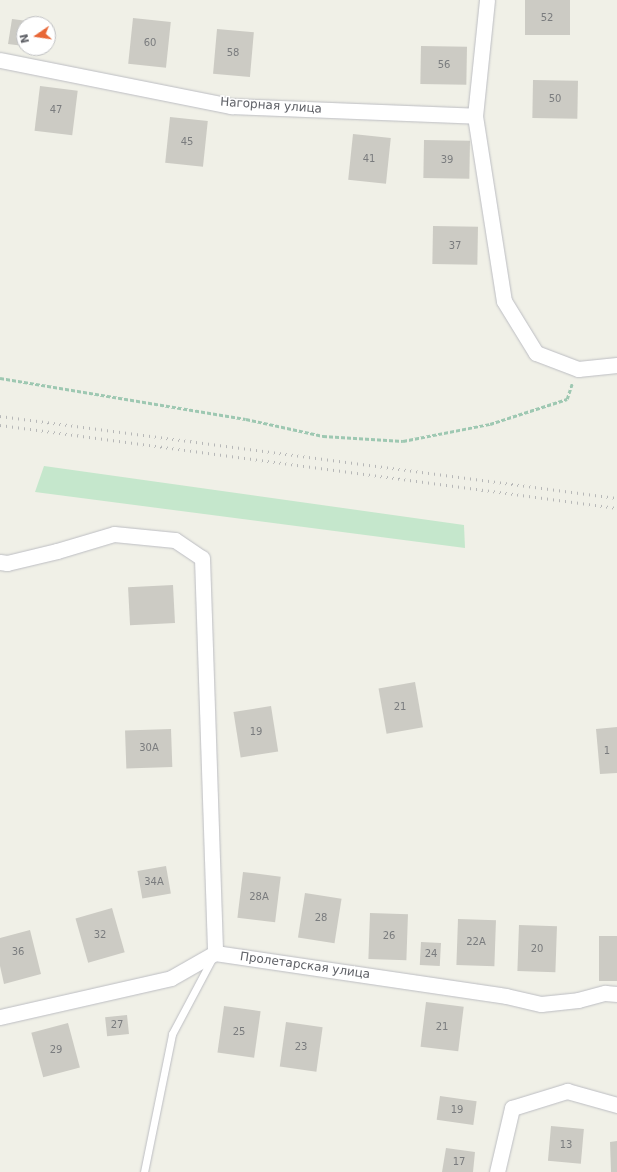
<!DOCTYPE html>
<meta charset="utf-8">
<style>
body{margin:0}
#map{position:relative;width:617px;height:1172px;overflow:hidden;background:#f0f0e7;font-family:"DejaVu Sans",sans-serif}
div>[style]{position:absolute}
[style*='--x']{left:calc(var(--x)*1px);top:calc(var(--y)*1px);width:calc(var(--w)*1px);rotate:calc(var(--a)*1deg)}
.green>*{inset:0;background:#c5e7cc}
.building>*{inset:0;background:#cccbc4;transform-origin:0 0}
.path>*{height:2.5px;margin-top:-1.25px;transform-origin:0;background:repeating-linear-gradient(90deg,#9ec8b2 0 4px,transparent 0 6px)}
.roads{filter:drop-shadow(0 0 1px #bcbdc2) drop-shadow(0 0 1px #bcbdc2)}
.service>*{height:7px;margin:-3.5px;padding:0 3.5px;transform-origin:3.5px;border-radius:3.5px;background:#fff}
.minor>*{height:15px;margin:-7.5px;padding:0 7.5px;transform-origin:7.5px;border-radius:7.5px;background:#fff}
.rail>*{height:3px;margin-top:-1.5px;transform-origin:0;background:repeating-linear-gradient(90deg,#b7b8b8 0 1px,transparent 0 6px)}
span{translate:-50% -50%;white-space:nowrap;text-align:center;line-height:1.15;-webkit-text-stroke:3px #fff;paint-order:stroke}
.number-label{font-size:10px;color:#7a7c7e}
.number-label span{-webkit-text-stroke-width:0}
.street-label{font-size:12px;color:#5f6167}
.north{position:absolute;left:16px;top:16px;width:40px;height:40px;box-sizing:border-box;background:#fff;border:1px solid #bfc0c2;border-radius:50%;rotate:257deg;font-size:11px;font-weight:700;line-height:16px;text-align:center;color:#5f6167}
.north::after{content:'';display:block;margin:auto;width:14px;height:18px;background:#e86736;clip-path:polygon(50% 0,100% 100%,50% 72%,0 100%)}
</style>
<div id="map">
<div class="green">
<i style="clip-path:polygon(44px 466px,464px 525px,465px 548px,35px 492px)"></i>
</div>
<div class="building">
<i style="left:525px;top:0;width:45px;height:35px"></i>
<i style="left:133px;top:18px;width:38px;height:46px;rotate:6deg"></i>
<i style="clip-path:polygon(12px 19px,43px 23px,43px 24px,24px 24px,24px 46px,8px 44px)"></i>
<i style="left:217px;top:29px;width:37px;height:45px;rotate:5deg"></i>
<i style="left:421px;top:46px;width:46px;height:38px;rotate:1deg"></i>
<i style="left:533px;top:80px;width:45px;height:38px;rotate:1deg"></i>
<i style="left:40px;top:86px;width:38px;height:45px;rotate:7deg"></i>
<i style="left:170px;top:117px;width:38px;height:46px;rotate:6deg"></i>
<i style="left:353px;top:134px;width:38px;height:46px;rotate:6deg"></i>
<i style="left:424px;top:140px;width:46px;height:38px;rotate:1deg"></i>
<i style="left:433px;top:226px;width:45px;height:38px;rotate:1deg"></i>
<i style="left:173px;top:585px;width:38px;height:45px;rotate:87deg"></i>
<i style="left:415px;top:682px;width:46px;height:37px;rotate:80deg"></i>
<i style="left:271px;top:706px;width:46px;height:38px;rotate:81deg"></i>
<i style="clip-path:polygon(617px 727px,617px 773px,600px 774px,596px 729px)"></i>
<i style="left:171px;top:729px;width:38px;height:46px;rotate:88deg"></i>
<i style="left:166px;top:866px;width:28px;height:29px;rotate:80deg"></i>
<i style="left:243px;top:872px;width:38px;height:46px;rotate:7deg"></i>
<i style="left:305px;top:893px;width:37px;height:45px;rotate:9deg"></i>
<i style="left:112px;top:908px;width:46px;height:38px;rotate:74deg"></i>
<i style="left:370px;top:913px;width:38px;height:46px;rotate:2deg"></i>
<i style="left:458px;top:919px;width:38px;height:46px;rotate:2deg"></i>
<i style="left:519px;top:925px;width:38px;height:46px;rotate:2deg"></i>
<i style="clip-path:polygon(30px 930px,41px 974px,4px 984px,0 966px,0 938px)"></i>
<i style="left:599px;top:936px;width:18px;height:45px"></i>
<i style="left:421px;top:942px;width:20px;height:23px;rotate:3deg"></i>
<i style="left:426px;top:1002px;width:38px;height:45px;rotate:7deg"></i>
<i style="left:224px;top:1006px;width:37px;height:47px;rotate:8deg"></i>
<i style="left:127px;top:1015px;width:19px;height:22px;rotate:84deg"></i>
<i style="left:286px;top:1022px;width:37px;height:45px;rotate:8deg"></i>
<i style="left:68px;top:1023px;width:46px;height:38px;rotate:75deg"></i>
<i style="left:440px;top:1096px;width:37px;height:24px;rotate:8deg"></i>
<i style="left:551px;top:1126px;width:33px;height:35px;rotate:5deg"></i>
<i style="clip-path:polygon(617px 1141px,617px 1172px,611px 1172px,610px 1142px)"></i>
<i style="clip-path:polygon(446px 1148px,475px 1152px,473px 1172px,442px 1172px)"></i>
</div>
<div class="path">
<i style="--x:0;--y:378;--w:249;--a:9.5"></i>
<i style="--x:246;--y:419;--w:79;--a:12.4"></i>
<i style="--x:323;--y:436;--w:80;--a:3.6"></i>
<i style="--x:403;--y:441;--w:89;--a:-11.1"></i>
<i style="--x:490;--y:424;--w:81;--a:-18"></i>
<i style="--x:567;--y:399;--w:16;--a:-72"></i>
</div>
<div class="roads">
<div class="service">
<i style="--x:144;--y:1172;--w:141;--a:-78.5"></i>
<i style="--x:172;--y:1034;--w:87;--a:-62"></i>
</div>
<div class="minor">
<i style="--x:487;--y:0;--w:117;--a:95.9"></i>
<i style="--x:475;--y:116;--w:187;--a:81.1"></i>
<i style="--x:504;--y:301;--w:61;--a:58.4"></i>
<i style="--x:536;--y:353;--w:45;--a:20.9"></i>
<i style="--x:578;--y:369;--w:39;--a:-6"></i>
<i style="--x:0;--y:60;--w:236;--a:11.3"></i>
<i style="--x:231;--y:106;--w:244;--a:2.3"></i>
<i style="--x:0;--y:562;--w:7;--a:8"></i>
<i style="--x:7;--y:563;--w:51;--a:-13.5"></i>
<i style="--x:57;--y:551;--w:59;--a:-16.6"></i>
<i style="--x:114;--y:534;--w:61;--a:5.6"></i>
<i style="--x:175;--y:540;--w:32;--a:34"></i>
<i style="--x:202;--y:558;--w:395;--a:88.1"></i>
<i style="--x:0;--y:1017;--w:175;--a:-12.8"></i>
<i style="--x:171;--y:978;--w:51;--a:-29.6"></i>
<i style="--x:215;--y:953;--w:294;--a:8.4"></i>
<i style="--x:506;--y:996;--w:36;--a:13"></i>
<i style="--x:541;--y:1004;--w:37;--a:-6"></i>
<i style="--x:578;--y:1000;--w:28;--a:-15"></i>
<i style="--x:605;--y:993;--w:12;--a:5"></i>
<i style="--x:497;--y:1172;--w:66;--a:-76.8"></i>
<i style="--x:512;--y:1108;--w:58;--a:-17.2"></i>
<i style="--x:567;--y:1091;--w:52;--a:15.6"></i>
</div>
</div>
<div class="rail">
<i style="--x:0;--y:416;--w:622;--a:7.57"></i>
<i style="--x:0;--y:425;--w:623;--a:7.66"></i>
</div>
<div class="number-label">
<span style="left:547px;top:18px">52</span>
<span style="left:150px;top:43px">60</span>
<span style="left:233px;top:53px">58</span>
<span style="left:444px;top:65px">56</span>
<span style="left:555px;top:99px">50</span>
<span style="left:56px;top:110px">47</span>
<span style="left:187px;top:142px">45</span>
<span style="left:369px;top:159px">41</span>
<span style="left:447px;top:160px">39</span>
<span style="left:455px;top:246px">37</span>
<span style="left:400px;top:707px">21</span>
<span style="left:256px;top:732px">19</span>
<span style="left:149px;top:748px">30А</span>
<span style="left:607px;top:751px">1</span>
<span style="left:154px;top:882px">34А</span>
<span style="left:259px;top:897px">28А</span>
<span style="left:321px;top:918px">28</span>
<span style="left:100px;top:935px">32</span>
<span style="left:389px;top:936px">26</span>
<span style="left:476px;top:942px">22А</span>
<span style="left:537px;top:949px">20</span>
<span style="left:18px;top:952px">36</span>
<span style="left:431px;top:954px">24</span>
<span style="left:117px;top:1025px">27</span>
<span style="left:442px;top:1027px">21</span>
<span style="left:239px;top:1032px">25</span>
<span style="left:301px;top:1047px">23</span>
<span style="left:56px;top:1050px">29</span>
<span style="left:457px;top:1110px">19</span>
<span style="left:566px;top:1145px">13</span>
<span style="left:459px;top:1162px">17</span>
</div>
<div class="street-label">
<span style="left:271px;top:106px;rotate:4deg">Нагорная улица</span>
<span style="left:305px;top:966px;rotate:8deg">Пролетарская улица</span>
</div>
<div class="north">N</div>
</div>
